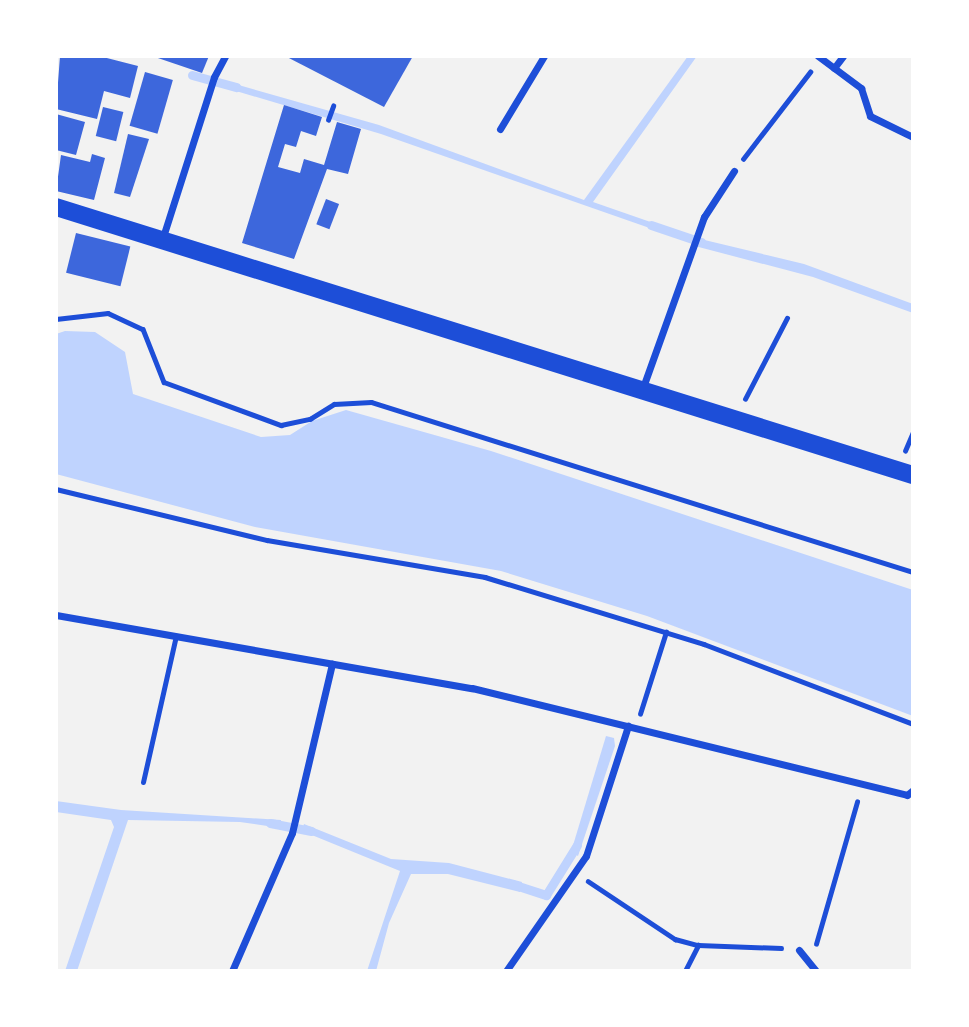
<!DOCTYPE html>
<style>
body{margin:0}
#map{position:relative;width:969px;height:1027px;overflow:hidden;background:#f2f2f2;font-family:"Noto Sans",sans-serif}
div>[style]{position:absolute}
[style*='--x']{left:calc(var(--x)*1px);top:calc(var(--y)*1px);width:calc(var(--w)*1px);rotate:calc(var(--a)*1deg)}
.water>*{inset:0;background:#bfd3fe}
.stream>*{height:9px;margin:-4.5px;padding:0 4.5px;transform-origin:4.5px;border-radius:4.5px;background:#bfd3fe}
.building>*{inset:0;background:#3d67dc;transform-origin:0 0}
.path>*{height:4.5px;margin:-2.25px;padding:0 2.25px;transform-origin:2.25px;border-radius:2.25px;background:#1d4ed8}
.service>*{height:5px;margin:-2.5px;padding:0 2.5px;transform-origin:2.5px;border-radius:2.5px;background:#1d4ed8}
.minor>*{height:7px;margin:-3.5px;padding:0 3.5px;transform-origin:3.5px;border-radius:3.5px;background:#1d4ed8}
.primary>*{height:18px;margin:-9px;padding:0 9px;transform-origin:9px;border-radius:9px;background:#1d4ed8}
span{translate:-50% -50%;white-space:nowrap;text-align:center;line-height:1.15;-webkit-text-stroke:5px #fff;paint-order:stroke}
.frame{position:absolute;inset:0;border:58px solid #fff;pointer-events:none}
</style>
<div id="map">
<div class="water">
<i style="clip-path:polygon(688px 56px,697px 56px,593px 202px,662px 226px,661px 232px,381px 134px,226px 88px,228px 82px,379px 125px,584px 200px)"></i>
<i style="clip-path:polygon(692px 237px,804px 264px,913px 304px,913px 313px,813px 277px,691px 245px)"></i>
<i style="clip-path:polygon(65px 331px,95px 332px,125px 352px,133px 394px,261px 437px,290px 435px,312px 421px,346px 410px,491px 451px,913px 590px,913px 716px,647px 616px,501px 571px,255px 527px,56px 474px,56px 334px)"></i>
<i style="clip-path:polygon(606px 736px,614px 738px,615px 746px,578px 856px,571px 852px)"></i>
<i style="clip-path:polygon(56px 801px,121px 810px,281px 820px,281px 828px,240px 822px,128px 820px,77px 971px,65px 971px,114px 827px,111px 820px,56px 812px)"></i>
<i style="clip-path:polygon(304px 824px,391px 859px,449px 863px,522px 882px,520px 892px,448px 874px,411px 874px,389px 923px,376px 971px,367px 971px,400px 871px,302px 831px)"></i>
</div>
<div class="stream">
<i style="--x:192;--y:75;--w:46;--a:15.3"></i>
<i style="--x:651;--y:225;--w:53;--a:18.8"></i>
<i style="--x:270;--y:823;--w:42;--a:11"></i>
<i style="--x:512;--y:884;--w:36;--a:18"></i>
<i style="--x:546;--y:895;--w:59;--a:-58.2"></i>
</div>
<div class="building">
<i style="clip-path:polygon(60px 56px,99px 56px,138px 66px,130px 98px,104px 91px,97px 119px,56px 109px)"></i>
<i style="clip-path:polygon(152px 56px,209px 56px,202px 73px)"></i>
<i style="clip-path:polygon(285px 56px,413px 56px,384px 107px)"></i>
<i style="left:145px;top:72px;width:29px;height:56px;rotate:16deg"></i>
<i style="clip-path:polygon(284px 105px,322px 117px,316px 136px,301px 131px,296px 147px,285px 144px,278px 167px,300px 173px,304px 159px,324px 165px,337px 122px,361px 129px,348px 174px,327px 169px,294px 259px,242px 243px)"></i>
<i style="left:103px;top:107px;width:21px;height:30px;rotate:14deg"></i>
<i style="clip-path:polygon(56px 114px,85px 122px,76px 155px,56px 150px)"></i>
<i style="clip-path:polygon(128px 134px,149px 139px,130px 197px,114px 193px)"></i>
<i style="clip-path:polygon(92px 154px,105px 158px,94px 200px,56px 191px,61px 155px,90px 162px)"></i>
<i style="left:326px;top:199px;width:14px;height:27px;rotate:21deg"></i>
<i style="left:76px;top:233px;width:56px;height:41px;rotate:14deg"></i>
</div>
<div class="path">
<i style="--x:328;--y:120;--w:15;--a:-70"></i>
<i style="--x:743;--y:159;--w:110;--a:-52.4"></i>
<i style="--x:56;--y:319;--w:52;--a:-6.6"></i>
<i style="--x:108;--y:313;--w:38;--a:25"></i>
<i style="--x:143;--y:329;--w:57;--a:68.4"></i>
<i style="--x:164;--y:382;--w:125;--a:20.2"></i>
<i style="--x:281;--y:425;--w:30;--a:-12"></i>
<i style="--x:310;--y:419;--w:28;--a:-32"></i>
<i style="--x:334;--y:404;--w:37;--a:-3"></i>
<i style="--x:371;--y:402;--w:568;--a:17.41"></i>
<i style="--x:745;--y:399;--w:91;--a:-62.6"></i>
<i style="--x:905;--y:451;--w:21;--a:-67"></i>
<i style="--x:56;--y:489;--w:217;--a:13.6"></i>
<i style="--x:267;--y:540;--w:221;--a:9.6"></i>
<i style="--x:485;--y:577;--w:229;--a:17"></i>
<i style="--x:704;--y:644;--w:224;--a:20.9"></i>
<i style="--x:640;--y:714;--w:86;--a:-72.4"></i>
<i style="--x:588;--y:881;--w:105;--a:33.7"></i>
<i style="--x:675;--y:939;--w:24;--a:15"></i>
<i style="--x:698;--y:945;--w:83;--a:2.1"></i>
<i style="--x:816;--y:944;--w:148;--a:-73.9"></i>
<i style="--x:685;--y:971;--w:29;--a:-63"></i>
</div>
<div class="service">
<i style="--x:143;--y:782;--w:150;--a:-77.3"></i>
</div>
<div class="minor">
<i style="--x:818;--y:56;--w:54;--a:36.7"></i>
<i style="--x:861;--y:88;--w:29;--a:72"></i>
<i style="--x:870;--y:116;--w:48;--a:26"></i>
<i style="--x:834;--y:68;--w:15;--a:-53"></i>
<i style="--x:500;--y:129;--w:85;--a:-58.9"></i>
<i style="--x:162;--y:240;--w:171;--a:-72.3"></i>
<i style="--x:214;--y:77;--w:24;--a:-62"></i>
<i style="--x:642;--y:390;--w:184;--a:-70.3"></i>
<i style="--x:704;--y:217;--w:55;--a:-56.9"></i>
<i style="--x:56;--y:615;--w:422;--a:10"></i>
<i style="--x:472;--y:688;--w:448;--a:13.8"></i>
<i style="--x:907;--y:795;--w:8;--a:-40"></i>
<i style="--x:799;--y:950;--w:27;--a:51"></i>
<i style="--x:232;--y:971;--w:150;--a:-66.5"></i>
<i style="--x:292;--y:833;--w:174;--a:-76.7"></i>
<i style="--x:506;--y:971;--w:140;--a:-55.2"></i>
<i style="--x:586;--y:856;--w:137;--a:-72.1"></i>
</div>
<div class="primary">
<i style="--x:56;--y:207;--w:898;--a:17.37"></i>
</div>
<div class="frame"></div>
</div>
